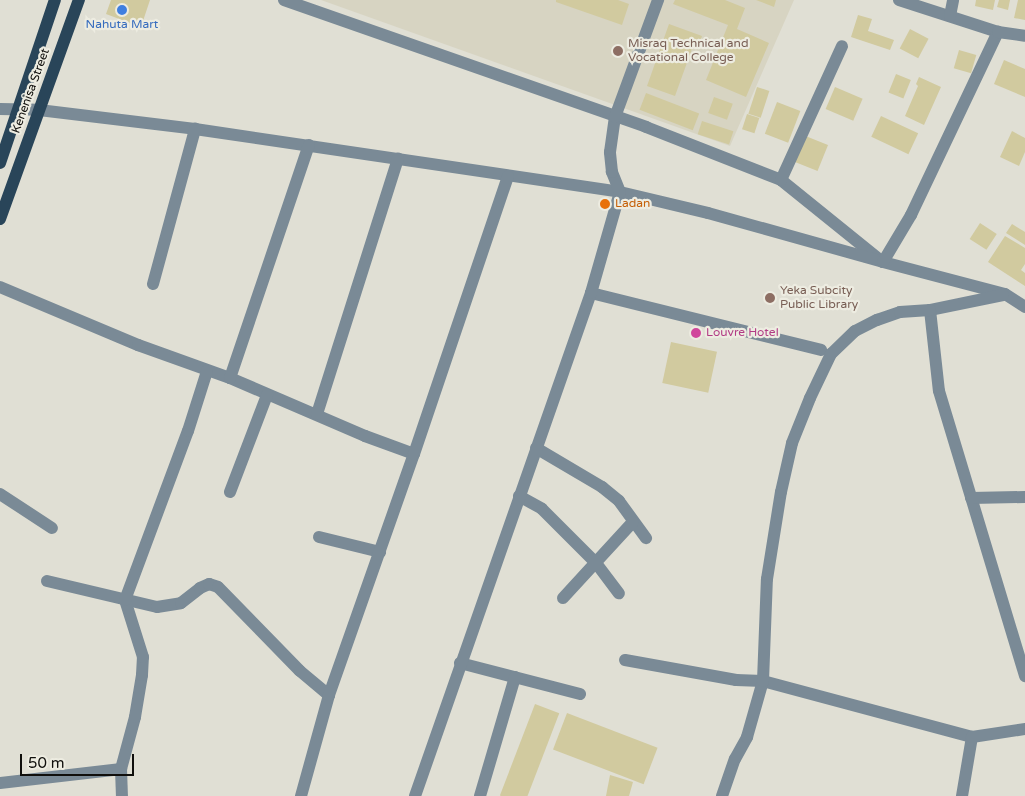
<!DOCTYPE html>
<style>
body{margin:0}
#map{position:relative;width:1025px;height:796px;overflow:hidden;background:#e0dfd4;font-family:"Varela Round",sans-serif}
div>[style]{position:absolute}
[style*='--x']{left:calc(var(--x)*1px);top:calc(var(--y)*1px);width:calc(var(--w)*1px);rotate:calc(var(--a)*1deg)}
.built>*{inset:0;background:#d7d4c2}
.building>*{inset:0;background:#d1ca9f;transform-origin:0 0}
.minor>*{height:12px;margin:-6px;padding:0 6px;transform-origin:6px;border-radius:6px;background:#7a8a96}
.major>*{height:12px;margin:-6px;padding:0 6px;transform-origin:6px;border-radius:6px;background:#294559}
.dots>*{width:14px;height:14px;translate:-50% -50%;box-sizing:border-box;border:2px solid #edece1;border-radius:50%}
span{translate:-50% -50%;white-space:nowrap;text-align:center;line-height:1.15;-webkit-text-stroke:4.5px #edece1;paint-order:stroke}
.shop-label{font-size:12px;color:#366cbe}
.education-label{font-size:12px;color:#785e54}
.left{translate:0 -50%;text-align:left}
.street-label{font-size:12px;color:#100f0c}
.food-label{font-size:12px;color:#c56008}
.hotel-label{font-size:12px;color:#b23c85}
.scale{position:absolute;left:20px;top:754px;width:114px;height:22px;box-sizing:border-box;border:2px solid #100f0c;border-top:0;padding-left:6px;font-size:15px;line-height:18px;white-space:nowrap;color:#100f0c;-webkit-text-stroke:4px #edece1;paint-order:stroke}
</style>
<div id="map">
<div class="built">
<i style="clip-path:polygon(321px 0,794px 0,730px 146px)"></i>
</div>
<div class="building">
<i style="clip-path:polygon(111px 0,150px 0,141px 27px,106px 14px)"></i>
<i style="clip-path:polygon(556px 0,618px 0,629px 4px,622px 25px,556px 2px)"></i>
<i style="clip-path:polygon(675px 0,725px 0,745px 8px,737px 29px,769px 43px,746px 97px,706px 80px,728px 25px,673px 4px)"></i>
<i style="clip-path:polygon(756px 0,776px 0,774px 7px)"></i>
<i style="clip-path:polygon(976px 0,995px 0,993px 10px,975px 6px)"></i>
<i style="clip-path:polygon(999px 0,1010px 0,1008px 10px,997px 7px)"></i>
<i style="clip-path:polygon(1018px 0,1025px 0,1025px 20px,1014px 18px)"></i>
<i style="clip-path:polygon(858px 15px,872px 19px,868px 31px,894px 40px,890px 50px,851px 37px)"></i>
<i style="clip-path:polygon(669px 24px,702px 36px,698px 48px,693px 46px,675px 96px,647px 86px)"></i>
<i style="left:910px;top:29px;width:21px;height:22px;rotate:28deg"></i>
<i style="left:959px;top:50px;width:18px;height:19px;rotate:16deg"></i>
<i style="clip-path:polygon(1004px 60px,1025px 69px,1025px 97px,994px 84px)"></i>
<i style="left:896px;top:74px;width:16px;height:20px;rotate:22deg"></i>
<i style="clip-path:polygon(919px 77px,941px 87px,924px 125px,905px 116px,918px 86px,916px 84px)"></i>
<i style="left:757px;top:87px;width:13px;height:28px;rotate:18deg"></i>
<i style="left:835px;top:87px;width:30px;height:24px;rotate:23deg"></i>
<i style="left:646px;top:93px;width:57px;height:18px;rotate:21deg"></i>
<i style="left:714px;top:97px;width:20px;height:17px;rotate:20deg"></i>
<i style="left:777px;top:102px;width:25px;height:34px;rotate:21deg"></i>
<i style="left:747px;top:114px;width:13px;height:16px;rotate:18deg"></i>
<i style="left:881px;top:116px;width:41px;height:23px;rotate:25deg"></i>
<i style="left:702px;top:121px;width:33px;height:14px;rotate:18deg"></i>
<i style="clip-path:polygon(1012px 131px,1025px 138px,1025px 152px,1019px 166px,1000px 157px)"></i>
<i style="left:803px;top:135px;width:27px;height:28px;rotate:22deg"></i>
<i style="left:980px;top:223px;width:20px;height:19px;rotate:33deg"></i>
<i style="clip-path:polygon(1012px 224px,1025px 232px,1025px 245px,1006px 233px)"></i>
<i style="clip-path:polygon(1005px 236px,1025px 248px,1025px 264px,1021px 270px,1025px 273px,1025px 286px,988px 262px)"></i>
<i style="left:671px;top:342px;width:47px;height:42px;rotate:12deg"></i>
<i style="left:535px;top:704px;width:26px;height:98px;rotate:21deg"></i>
<i style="left:567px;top:713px;width:97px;height:39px;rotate:21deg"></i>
<i style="clip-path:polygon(610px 775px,633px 782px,629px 796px,606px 796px)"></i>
</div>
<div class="minor">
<i style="--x:284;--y:0;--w:384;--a:19.3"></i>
<i style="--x:646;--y:127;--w:145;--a:21.4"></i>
<i style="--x:781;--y:180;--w:126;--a:38.9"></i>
<i style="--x:899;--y:0;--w:104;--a:17.9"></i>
<i style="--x:950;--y:16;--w:16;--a:-79"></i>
<i style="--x:0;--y:109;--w:39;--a:1"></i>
<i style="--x:39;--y:110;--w:157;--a:6.9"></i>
<i style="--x:195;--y:129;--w:430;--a:8.4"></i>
<i style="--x:620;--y:192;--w:90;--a:13.4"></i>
<i style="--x:708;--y:213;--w:182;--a:15.6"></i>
<i style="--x:883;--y:262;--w:126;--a:14.7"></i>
<i style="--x:1005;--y:294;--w:24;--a:33"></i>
<i style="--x:781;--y:180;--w:147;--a:-65.5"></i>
<i style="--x:883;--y:262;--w:55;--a:-59.2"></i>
<i style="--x:911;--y:215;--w:203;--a:-64.6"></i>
<i style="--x:998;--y:32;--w:27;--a:8"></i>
<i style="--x:153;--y:284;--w:161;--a:-74.8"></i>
<i style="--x:0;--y:287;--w:150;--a:22.8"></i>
<i style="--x:138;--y:345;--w:98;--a:19.7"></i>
<i style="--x:230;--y:378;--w:147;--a:23.2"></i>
<i style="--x:365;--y:436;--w:52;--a:20.2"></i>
<i style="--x:591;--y:293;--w:237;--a:13.9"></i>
<i style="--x:1003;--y:295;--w:75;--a:168.4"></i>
<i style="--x:930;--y:310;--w:81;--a:83.7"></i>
<i style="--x:939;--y:391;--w:298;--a:73.2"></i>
<i style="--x:230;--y:378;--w:246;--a:-71.3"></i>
<i style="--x:317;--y:414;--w:268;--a:-72.4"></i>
<i style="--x:536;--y:448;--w:77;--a:30.6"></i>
<i style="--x:602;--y:487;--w:22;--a:39"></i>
<i style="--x:619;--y:501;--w:46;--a:53.9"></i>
<i style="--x:230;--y:492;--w:104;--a:-69.1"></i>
<i style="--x:0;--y:494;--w:62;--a:33.2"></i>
<i style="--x:519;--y:496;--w:26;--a:29"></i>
<i style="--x:542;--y:509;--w:76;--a:45"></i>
<i style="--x:596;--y:563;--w:38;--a:53"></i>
<i style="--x:971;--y:498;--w:54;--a:-1.1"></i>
<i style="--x:319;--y:537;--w:63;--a:13.8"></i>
<i style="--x:47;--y:581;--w:113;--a:13.3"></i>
<i style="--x:157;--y:607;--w:24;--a:-9"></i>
<i style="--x:181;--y:603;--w:24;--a:-38"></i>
<i style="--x:200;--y:588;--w:10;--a:-24"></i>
<i style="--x:209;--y:584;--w:9;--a:18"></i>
<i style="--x:218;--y:587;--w:117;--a:45.7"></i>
<i style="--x:300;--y:671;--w:38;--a:40"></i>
<i style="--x:563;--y:598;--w:103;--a:-47.4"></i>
<i style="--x:625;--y:660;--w:113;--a:10.2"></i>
<i style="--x:736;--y:680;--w:27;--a:2"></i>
<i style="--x:763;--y:681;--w:216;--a:15"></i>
<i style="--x:460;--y:663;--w:124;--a:14.5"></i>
<i style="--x:121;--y:769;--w:27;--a:88"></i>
<i style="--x:0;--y:783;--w:122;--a:-6.6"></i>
<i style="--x:121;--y:769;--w:54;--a:-74.9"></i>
<i style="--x:135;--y:717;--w:43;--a:-80.5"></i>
<i style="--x:142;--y:675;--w:18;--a:-87"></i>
<i style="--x:143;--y:657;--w:60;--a:-107.5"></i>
<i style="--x:125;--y:600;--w:180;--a:-69.6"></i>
<i style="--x:188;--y:431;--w:63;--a:-72.4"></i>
<i style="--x:301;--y:796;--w:105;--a:-74.5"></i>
<i style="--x:329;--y:695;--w:256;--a:-70.6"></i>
<i style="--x:414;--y:454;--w:293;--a:-71.3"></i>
<i style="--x:415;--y:796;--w:533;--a:-70.72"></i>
<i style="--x:591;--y:293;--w:105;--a:-74"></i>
<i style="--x:620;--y:192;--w:22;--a:-112"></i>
<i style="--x:612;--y:172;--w:20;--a:-96"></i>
<i style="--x:610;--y:152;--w:35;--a:-82"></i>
<i style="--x:615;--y:117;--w:125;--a:-69.8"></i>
<i style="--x:480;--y:796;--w:124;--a:-73.6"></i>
<i style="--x:722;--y:796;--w:39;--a:-71"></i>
<i style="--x:735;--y:759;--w:25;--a:-61"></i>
<i style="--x:747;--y:737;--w:58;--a:-74.1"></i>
<i style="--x:763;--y:681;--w:102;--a:-87.8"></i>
<i style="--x:767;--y:579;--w:88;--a:-80.9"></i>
<i style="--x:781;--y:492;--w:50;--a:-77.3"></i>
<i style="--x:792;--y:443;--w:48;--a:-68.2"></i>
<i style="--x:810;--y:398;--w:49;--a:-64.5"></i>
<i style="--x:831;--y:354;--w:33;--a:-44"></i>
<i style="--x:855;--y:331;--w:25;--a:-27"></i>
<i style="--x:877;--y:320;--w:24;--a:-19"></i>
<i style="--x:900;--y:312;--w:30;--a:-4"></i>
<i style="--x:962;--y:796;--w:60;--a:-80.4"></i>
<i style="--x:972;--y:737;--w:54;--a:-8.6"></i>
</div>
<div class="major">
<i style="--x:0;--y:163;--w:172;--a:-71.4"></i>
<i style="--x:0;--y:219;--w:233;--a:-70.2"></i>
</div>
<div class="dots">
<i style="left:122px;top:10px;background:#3f7fe0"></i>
<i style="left:618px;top:51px;background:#8d6e63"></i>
<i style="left:605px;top:204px;background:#e8710a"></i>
<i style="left:770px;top:298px;background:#8d6e63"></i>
<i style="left:696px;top:333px;background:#d1479c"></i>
</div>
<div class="shop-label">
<span style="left:122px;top:25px">Nahuta Mart</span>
</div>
<div class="education-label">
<span class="left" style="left:628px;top:51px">Misraq Technical and<br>Vocational College</span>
<span class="left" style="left:780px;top:298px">Yeka Subcity<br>Public Library</span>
</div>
<div class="street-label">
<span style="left:31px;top:91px;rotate:-70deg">Kenenisa Street</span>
</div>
<div class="food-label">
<span class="left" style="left:615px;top:204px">Ladan</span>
</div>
<div class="hotel-label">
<span class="left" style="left:706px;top:333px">Louvre Hotel</span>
</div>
<div class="scale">50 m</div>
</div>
